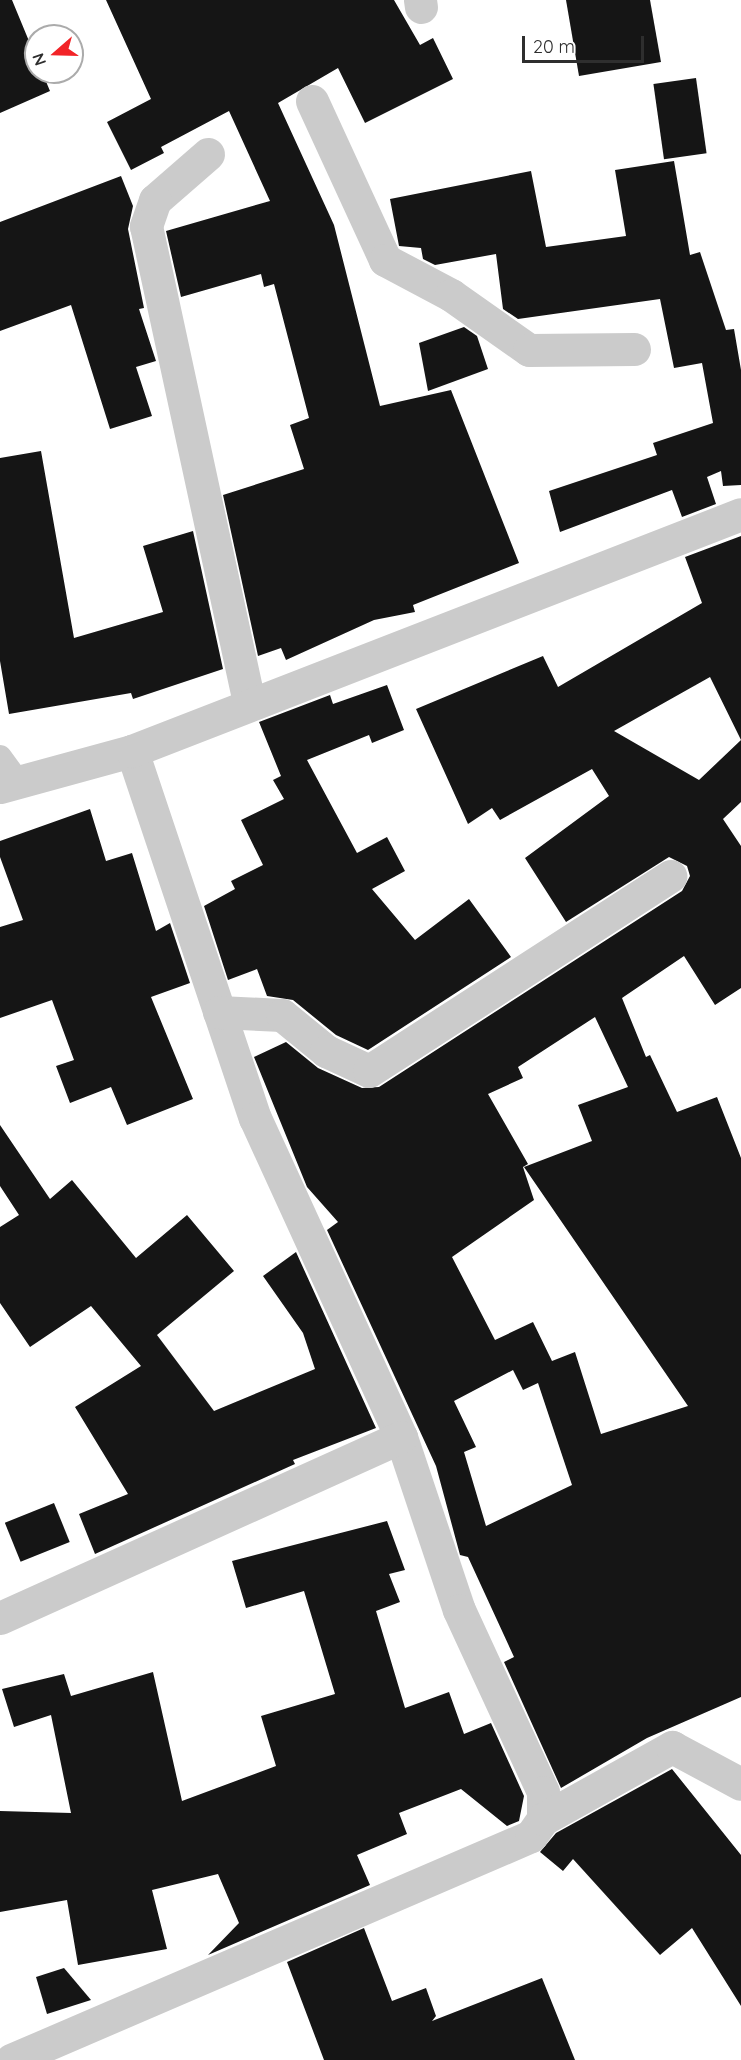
<!DOCTYPE html>
<style>
body{margin:0}
#map{position:relative;width:741px;height:2060px;overflow:hidden;background:#fff;font-family:Quicksand,sans-serif}
div>[style]{position:absolute}
[style*='--x']{left:calc(var(--x)*1px);top:calc(var(--y)*1px);width:calc(var(--w)*1px);rotate:calc(var(--a)*1deg)}
.building>*{inset:0;background:#151515;transform-origin:0 0}
.service>*{height:24px;margin:-12px;padding:0 12px;transform-origin:12px;border-radius:12px;background:#cbcbcb}
.minor>*{height:33px;margin:-16.5px;padding:0 16.5px;transform-origin:16.5px;border-radius:16.5px;background:#cbcbcb}
span{translate:-50% -50%;white-space:nowrap;text-align:center;line-height:1.15;-webkit-text-stroke:6px #fff;paint-order:stroke}
.north{position:absolute;left:24px;top:24px;width:60px;height:60px;box-sizing:border-box;background:#fff;border:2px solid #ababab;border-radius:50%;rotate:250deg;font-size:16px;font-weight:700;line-height:24px;text-align:center;color:#2e2e2e}
.north::after{content:'';display:block;margin:auto;width:21px;height:27px;background:#f22327;clip-path:polygon(50% 0,100% 100%,50% 72%,0 100%)}
.scale{position:absolute;left:522px;top:36px;width:122px;height:27px;box-sizing:border-box;border:3px solid #2e2e2e;border-top:0;padding-left:8px;font-size:18px;line-height:21px;white-space:nowrap;color:#2e2e2e;-webkit-text-stroke:4px #fff;paint-order:stroke}
</style>
<div id="map">
<div class="building">
<i style="clip-path:polygon(0 0,12px 0,36px 58px,36px 72px,42px 72px,50px 91px,0 113px)"></i>
<i style="clip-path:polygon(106px 0,394px 0,420px 45px,433px 38px,453px 79px,365px 123px,338px 68px,278px 103px,334px 225px,380px 406px,451px 390px,519px 563px,413px 605px,415px 612px,374px 620px,286px 660px,281px 648px,258px 656px,223px 495px,304px 469px,290px 425px,309px 418px,274px 284px,264px 287px,261px 274px,181px 297px,166px 231px,270px 201px,229px 111px,161px 147px,164px 153px,131px 170px,107px 122px,151px 99px)"></i>
<i style="clip-path:polygon(566px 0,650px 0,661px 62px,579px 76px)"></i>
<i style="left:696px;top:78px;width:76px;height:43px;rotate:82deg"></i>
<i style="clip-path:polygon(674px 161px,690px 255px,700px 252px,726px 330px,734px 329px,741px 370px,741px 485px,723px 486px,721px 471px,707px 477px,716px 504px,682px 517px,672px 490px,560px 532px,549px 491px,657px 455px,653px 443px,713px 423px,702px 363px,674px 368px,660px 299px,518px 319px,503px 309px,496px 254px,435px 265px,423px 259px,421px 248px,399px 246px,390px 199px,531px 171px,546px 247px,626px 236px,615px 170px)"></i>
<i style="clip-path:polygon(121px 176px,133px 206px,128px 229px,144px 308px,139px 309px,156px 361px,136px 367px,152px 416px,110px 429px,71px 305px,0 331px,0 222px)"></i>
<i style="clip-path:polygon(464px 327px,477px 336px,488px 369px,428px 391px,419px 343px)"></i>
<i style="clip-path:polygon(41px 451px,74px 638px,163px 612px,143px 546px,193px 531px,223px 669px,133px 699px,131px 693px,9px 714px,0 661px,0 458px)"></i>
<i style="clip-path:polygon(evenodd,741px 536px,741px 802px,723px 819px,741px 846px,741px 988px,715px 1005px,684px 956px,622px 998px,646px 1057px,650px 1055px,677px 1112px,717px 1097px,741px 1158px,741px 1697px,647px 1738px,561px 1788px,504px 1662px,514px 1657px,468px 1557px,460px 1555px,436px 1466px,327px 1230px,338px 1222px,307px 1187px,254px 1057px,286px 1042px,318px 1068px,362px 1088px,379px 1087px,682px 891px,690px 876px,687px 866px,669px 857px,566px 922px,525px 858px,609px 796px,592px 769px,500px 820px,492px 808px,468px 824px,416px 709px,543px 656px,558px 687px,702px 603px,685px 557px,741px 536px,710px 677px,741px 740px,699px 780px,614px 731px,710px 677px,741px 536px,595px 1017px,628px 1087px,578px 1105px,592px 1141px,524px 1167px,688px 1406px,601px 1434px,575px 1352px,552px 1361px,533px 1322px,495px 1340px,452px 1257px,534px 1200px,523px 1167px,528px 1164px,488px 1094px,523px 1078px,518px 1067px,595px 1017px,741px 536px,513px 1370px,523px 1390px,538px 1383px,572px 1485px,486px 1526px,464px 1452px,476px 1447px,454px 1401px,513px 1370px)"></i>
<i style="clip-path:polygon(387px 685px,404px 730px,372px 743px,369px 735px,307px 760px,357px 853px,387px 837px,405px 871px,372px 889px,415px 940px,469px 899px,511px 957px,368px 1050px,336px 1035px,293px 1000px,267px 996px,257px 969px,228px 980px,204px 906px,235px 889px,231px 881px,263px 865px,241px 820px,284px 799px,273px 780px,281px 776px,259px 722px,330px 695px,333px 704px)"></i>
<i style="clip-path:polygon(90px 809px,106px 861px,132px 853px,156px 931px,170px 923px,190px 983px,151px 997px,193px 1099px,127px 1125px,111px 1087px,70px 1103px,56px 1066px,74px 1060px,52px 1000px,0 1018px,0 927px,23px 920px,0 857px,0 841px)"></i>
<i style="clip-path:polygon(0 1125px,50px 1199px,72px 1180px,136px 1258px,187px 1215px,234px 1271px,157px 1335px,214px 1411px,315px 1369px,303px 1333px,263px 1276px,296px 1252px,376px 1428px,293px 1460px,295px 1464px,95px 1554px,79px 1514px,128px 1494px,75px 1407px,141px 1366px,91px 1306px,30px 1347px,0 1303px,0 1227px,19px 1215px,0 1186px)"></i>
<i style="left:54px;top:1503px;width:42px;height:53px;rotate:68deg"></i>
<i style="clip-path:polygon(387px 1521px,405px 1570px,389px 1574px,400px 1602px,376px 1611px,405px 1708px,449px 1692px,464px 1734px,491px 1723px,524px 1796px,519px 1821px,507px 1826px,461px 1789px,399px 1813px,407px 1834px,357px 1855px,370px 1885px,208px 1955px,239px 1923px,218px 1874px,152px 1890px,167px 1949px,78px 1965px,67px 1900px,0 1912px,0 1811px,71px 1813px,51px 1715px,14px 1727px,2px 1689px,64px 1674px,71px 1696px,153px 1672px,182px 1801px,276px 1766px,261px 1716px,335px 1694px,304px 1591px,246px 1608px,232px 1561px)"></i>
<i style="clip-path:polygon(672px 1769px,741px 1855px,741px 2006px,692px 1928px,660px 1955px,573px 1859px,563px 1871px,540px 1852px,556px 1833px)"></i>
<i style="clip-path:polygon(364px 1928px,392px 2001px,426px 1988px,436px 2016px,432px 2021px,542px 1978px,575px 2060px,324px 2060px,287px 1962px)"></i>
<i style="clip-path:polygon(64px 1968px,91px 2000px,47px 2014px,36px 1977px)"></i>
</div>
<div class="service">
<i style="--x:0;--y:757;--w:31;--a:54"></i>
</div>
<div class="minor">
<i style="--x:420;--y:0;--w:7;--a:82"></i>
<i style="--x:312;--y:101;--w:175;--a:65.3"></i>
<i style="--x:385;--y:260;--w:75;--a:27.9"></i>
<i style="--x:451;--y:295;--w:95;--a:35.2"></i>
<i style="--x:529;--y:350;--w:105;--a:-0.5"></i>
<i style="--x:208;--y:154;--w:70;--a:139"></i>
<i style="--x:155;--y:200;--w:28;--a:109"></i>
<i style="--x:146;--y:226;--w:488;--a:77.8"></i>
<i style="--x:132;--y:751;--w:387;--a:71.5"></i>
<i style="--x:255;--y:1118;--w:351;--a:65.4"></i>
<i style="--x:401;--y:1437;--w:182;--a:71.5"></i>
<i style="--x:459;--y:1610;--w:200;--a:65.2"></i>
<i style="--x:543;--y:1792;--w:27;--a:90"></i>
<i style="--x:0;--y:787;--w:137;--a:-15.3"></i>
<i style="--x:132;--y:751;--w:653;--a:-21.26"></i>
<i style="--x:219;--y:1012;--w:63;--a:2.7"></i>
<i style="--x:282;--y:1015;--w:57;--a:39.3"></i>
<i style="--x:326;--y:1051;--w:47;--a:24.9"></i>
<i style="--x:369;--y:1071;--w:359;--a:-32.9"></i>
<i style="--x:0;--y:1618;--w:440;--a:-24.3"></i>
<i style="--x:11;--y:2060;--w:566;--a:-23.3"></i>
<i style="--x:531;--y:1836;--w:21;--a:-55"></i>
<i style="--x:543;--y:1819;--w:148;--a:-29.2"></i>
<i style="--x:672;--y:1747;--w:78;--a:28.2"></i>
</div>
<div class="north">N</div>
<div class="scale">20 m</div>
</div>
